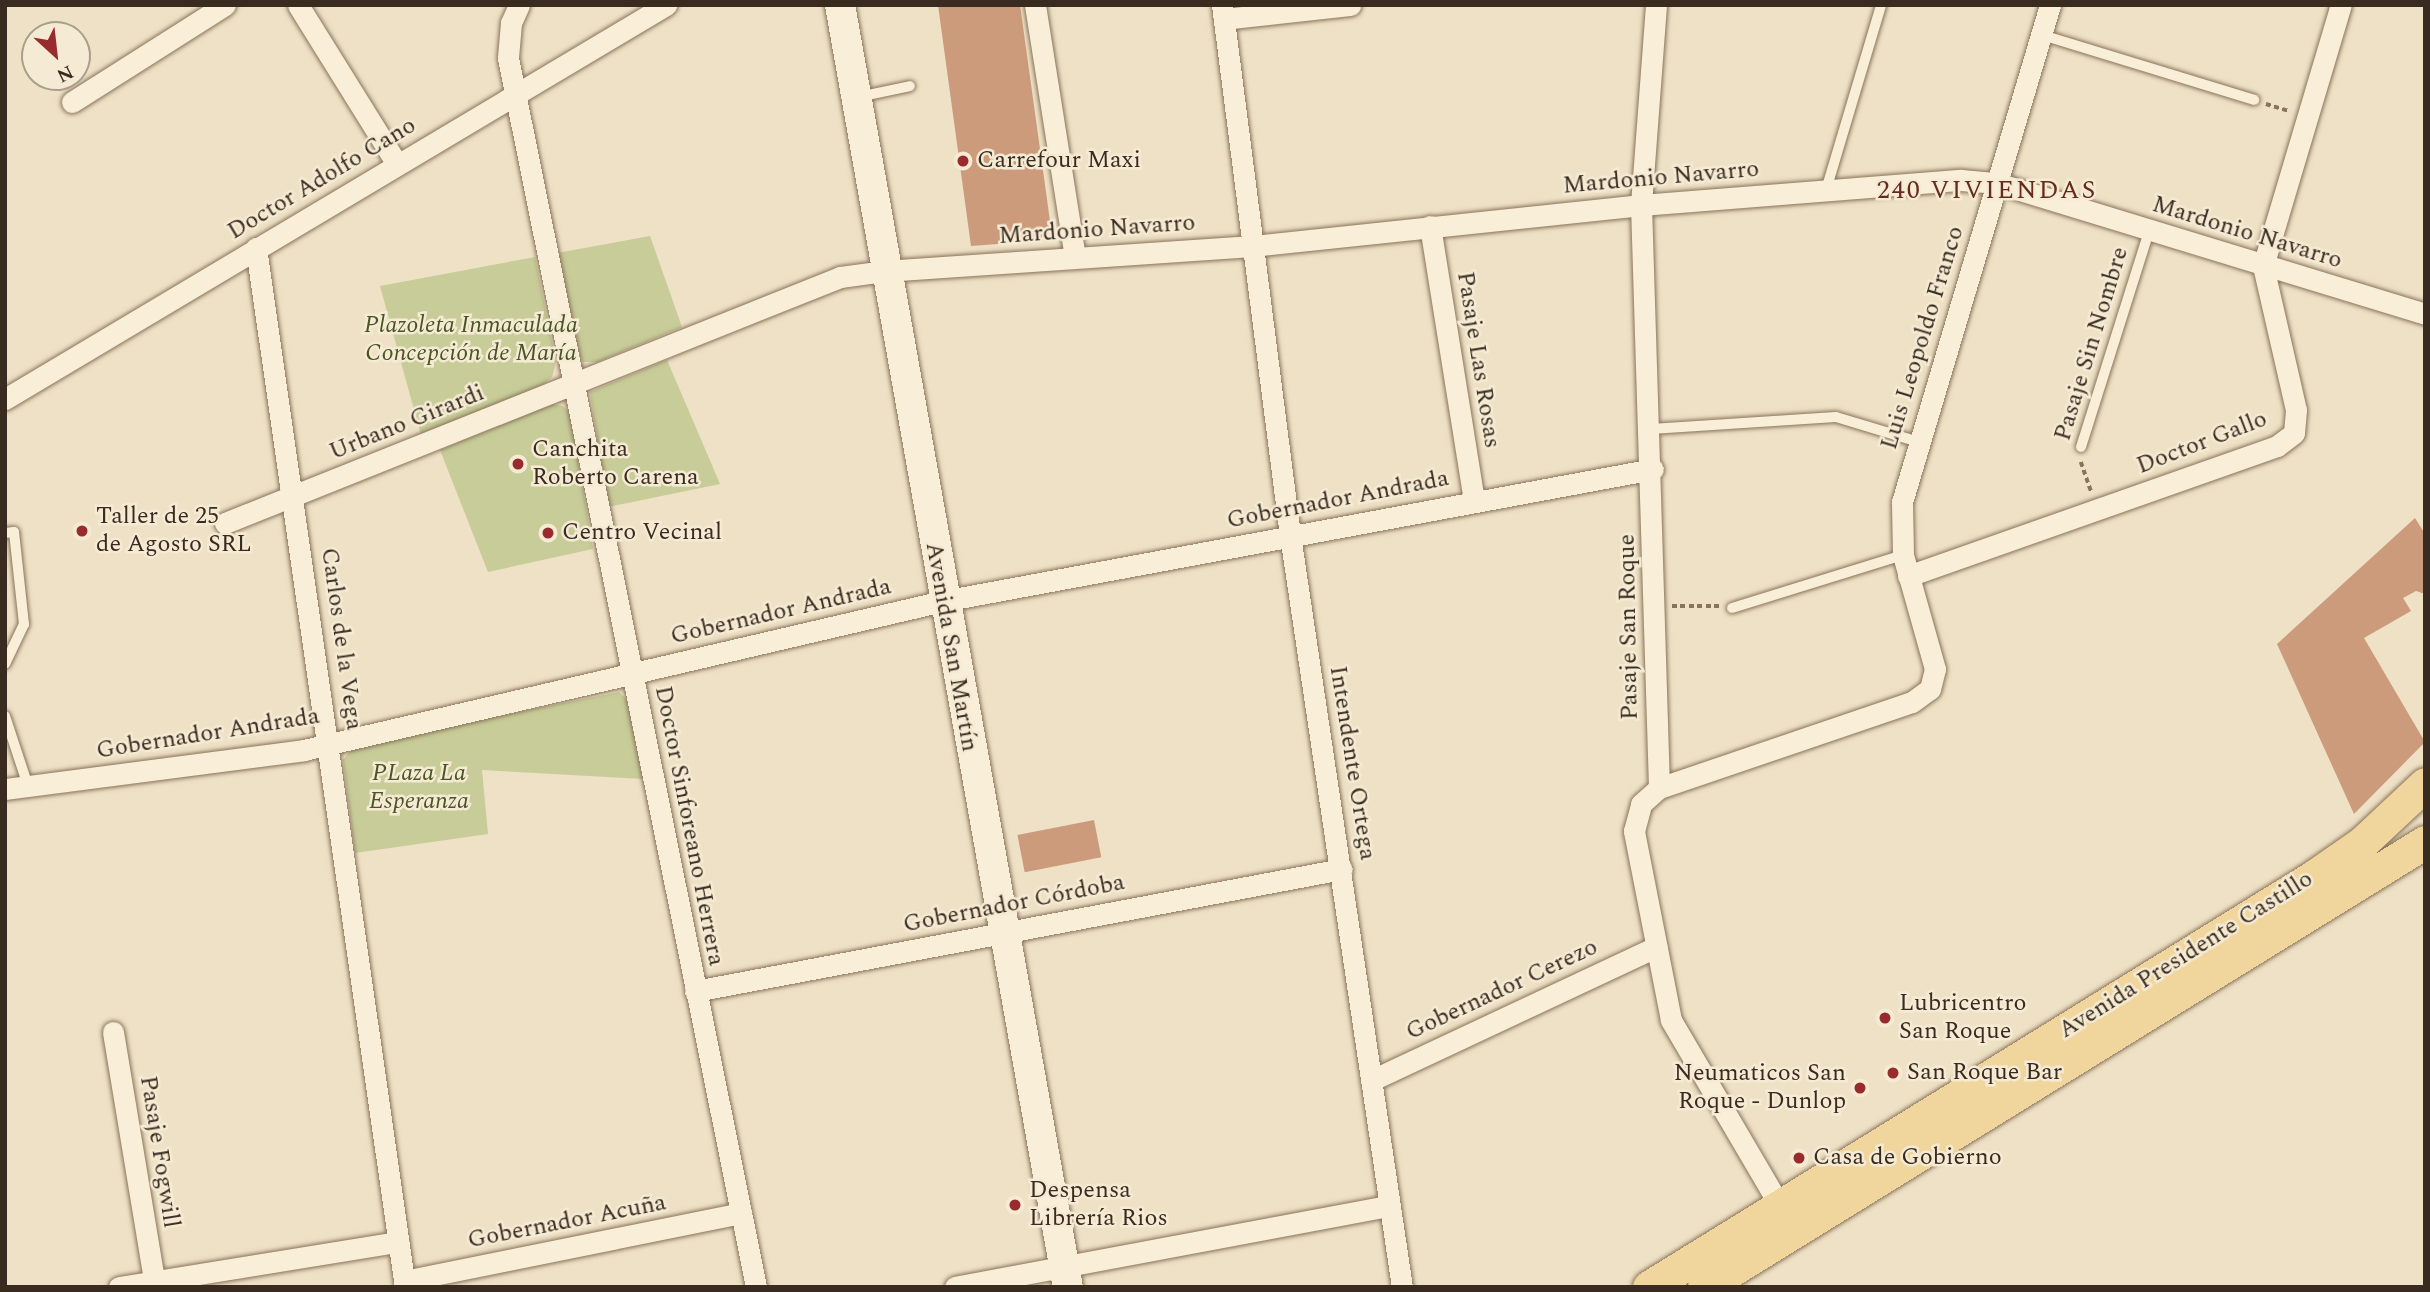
<!DOCTYPE html>
<meta charset="utf-8">
<style>
body{margin:0}
#map{position:relative;width:2430px;height:1292px;overflow:hidden;background:#eee1c5;font-family:Spectral,serif}
div>[style]{position:absolute}
[style*='--x']{left:calc(var(--x)*1px);top:calc(var(--y)*1px);width:calc(var(--w)*1px);rotate:calc(var(--a)*1deg)}
.green>*{inset:0;background:#c7cc98}
.building>*{inset:0;background:#cc9b7b;transform-origin:0 0}
.path>*{height:3.5px;margin-top:-1.75px;transform-origin:0;background:repeating-linear-gradient(90deg,#89735b 0 5px,transparent 0 8.5px)}
.roads{filter:drop-shadow(0 0 2px #89735b) drop-shadow(0 0 2px #89735b)}
.lane>*{height:10px;margin:-5px;padding:0 5px;transform-origin:5px;border-radius:5px;background:#f9eed8}
.street>*{height:21px;margin:-10.5px;padding:0 10.5px;transform-origin:10.5px;border-radius:10.5px;background:#f9eed8}
.secondary>*{height:30px;margin:-15px;padding:0 15px;transform-origin:15px;border-radius:15px;background:#f9eed8}
.primary>*{height:33px;margin:-16.5px;padding:0 16.5px;transform-origin:16.5px;border-radius:16.5px;background:#f0d59d}
.dots>*{width:19px;height:19px;translate:-50% -50%;box-sizing:border-box;border:4px solid #f5ebd4;border-radius:50%}
span{translate:-50% -50%;white-space:nowrap;text-align:center;line-height:1.15;-webkit-text-stroke:5px #f5ebd4;paint-order:stroke}
.poi-label{font-size:24px;color:#392b1f}
.left{translate:0 -50%;text-align:left}
.right{translate:-100% -50%;text-align:right}
.street-label{font-size:24px;color:#392b1f}
.park-label{font-size:24px;color:#4a5525;font-style:italic}
.neighbourhood-label{font-size:26px;color:#652c1e;letter-spacing:2px}
.frame{position:absolute;inset:0;border:7px solid #392b1f;pointer-events:none}
.north{position:absolute;left:21px;top:21px;width:70px;height:70px;box-sizing:border-box;background:#f5ebd4;border:2px solid #aa9e8c;border-radius:50%;rotate:153deg;font-size:19px;font-weight:700;line-height:28px;text-align:center;color:#392b1f}
.north::after{content:'';display:block;margin:auto;width:24px;height:32px;background:#972b2d;clip-path:polygon(50% 0,100% 100%,50% 72%,0 100%)}
</style>
<div id="map">
<div class="green">
<i style="clip-path:polygon(650px 236px,682px 327px,597px 362px,583px 362px,577px 351px,557px 253px)"></i>
<i style="clip-path:polygon(535px 257px,556px 362px,552px 377px,543px 385px,421px 435px,380px 286px)"></i>
<i style="clip-path:polygon(667px 360px,720px 484px,608px 507px,590px 392px)"></i>
<i style="clip-path:polygon(552px 404px,563px 406px,570px 413px,593px 549px,488px 572px,440px 450px)"></i>
<i style="clip-path:polygon(619px 692px,627px 700px,643px 779px,482px 770px,488px 834px,355px 853px,343px 760px,355px 745px)"></i>
</div>
<div class="building">
<i style="clip-path:polygon(938px 5px,1020px 5px,1051px 228px,1038px 241px,971px 246px)"></i>
<i style="clip-path:polygon(2415px 518px,2425px 534px,2425px 594px,2416px 591px,2403px 598px,2411px 611px,2364px 638px,2425px 742px,2354px 814px,2277px 644px)"></i>
<i style="left:1094px;top:820px;width:38px;height:78px;rotate:79deg"></i>
</div>
<div class="path">
<i style="--x:2266;--y:104;--w:24;--a:17"></i>
<i style="--x:2081;--y:462;--w:31;--a:71"></i>
<i style="--x:1672;--y:606;--w:48;--a:0"></i>
</div>
<div class="roads">
<div class="lane">
<i style="--x:2042;--y:35;--w:222;--a:17"></i>
<i style="--x:858;--y:97;--w:53;--a:-11.9"></i>
<i style="--x:1826;--y:190;--w:193;--a:-73.4"></i>
<i style="--x:1651;--y:429;--w:185;--a:-3.7"></i>
<i style="--x:1836;--y:417;--w:87;--a:16.8"></i>
<i style="--x:2081;--y:447;--w:226;--a:-72.5"></i>
<i style="--x:5;--y:533;--w:9;--a:-6"></i>
<i style="--x:14;--y:532;--w:93;--a:83.8"></i>
<i style="--x:24;--y:624;--w:44;--a:115.4"></i>
<i style="--x:1732;--y:608;--w:179;--a:-17.2"></i>
<i style="--x:5;--y:716;--w:74;--a:71.8"></i>
</div>
<div class="street">
<i style="--x:298;--y:5;--w:187;--a:58.1"></i>
<i style="--x:519;--y:5;--w:20;--a:114"></i>
<i style="--x:511;--y:23;--w:35;--a:95"></i>
<i style="--x:508;--y:58;--w:1254;--a:78.59"></i>
<i style="--x:1035;--y:5;--w:255;--a:81"></i>
<i style="--x:1222;--y:5;--w:534;--a:82.69"></i>
<i style="--x:1290;--y:535;--w:760;--a:81.53"></i>
<i style="--x:1656;--y:5;--w:201;--a:94.3"></i>
<i style="--x:1641;--y:205;--w:583;--a:88.23"></i>
<i style="--x:1224;--y:19;--w:127;--a:-6.3"></i>
<i style="--x:72;--y:102;--w:181;--a:-32.4"></i>
<i style="--x:1430;--y:226;--w:278;--a:80.9"></i>
<i style="--x:256;--y:248;--w:1050;--a:81.84"></i>
<i style="--x:5;--y:399;--w:770;--a:-30.8"></i>
<i style="--x:225;--y:523;--w:662;--a:-21.8"></i>
<i style="--x:840;--y:277;--w:44;--a:-7.8"></i>
<i style="--x:884;--y:271;--w:369;--a:-3.9"></i>
<i style="--x:1252;--y:246;--w:391;--a:-6"></i>
<i style="--x:1641;--y:205;--w:321;--a:-4.5"></i>
<i style="--x:1961;--y:180;--w:36;--a:5"></i>
<i style="--x:1997;--y:183;--w:448;--a:17"></i>
<i style="--x:1908;--y:576;--w:391;--a:-19.4"></i>
<i style="--x:2277;--y:446;--w:21;--a:-37"></i>
<i style="--x:2294;--y:433;--w:23;--a:-85"></i>
<i style="--x:2296;--y:410;--w:148;--a:-102.9"></i>
<i style="--x:2263;--y:266;--w:272;--a:-73.4"></i>
<i style="--x:5;--y:789;--w:302;--a:-7.4"></i>
<i style="--x:304;--y:750;--w:656;--a:-13.13"></i>
<i style="--x:943;--y:601;--w:722;--a:-10.53"></i>
<i style="--x:695;--y:991;--w:658;--a:-10.68"></i>
<i style="--x:113;--y:1032;--w:252;--a:80.6"></i>
<i style="--x:1372;--y:1080;--w:314;--a:-25.1"></i>
<i style="--x:1780;--y:1206;--w:216;--a:-120.4"></i>
<i style="--x:1671;--y:1020;--w:193;--a:-101.1"></i>
<i style="--x:1634;--y:831;--w:28;--a:-75"></i>
<i style="--x:1641;--y:804;--w:24;--a:-42"></i>
<i style="--x:1659;--y:788;--w:267;--a:-18.8"></i>
<i style="--x:1912;--y:702;--w:22;--a:-36"></i>
<i style="--x:1930;--y:689;--w:21;--a:-76"></i>
<i style="--x:1935;--y:669;--w:118;--a:-105.7"></i>
<i style="--x:1903;--y:555;--w:53;--a:-91.1"></i>
<i style="--x:1902;--y:502;--w:519;--a:-73.42"></i>
<i style="--x:404;--y:1281;--w:344;--a:-11.4"></i>
<i style="--x:119;--y:1287;--w:283;--a:-9.2"></i>
<i style="--x:955;--y:1287;--w:440;--a:-10.6"></i>
</div>
<div class="secondary">
<i style="--x:840;--y:5;--w:1302;--a:79.92"></i>
</div>
<div class="primary">
<i style="--x:1649;--y:1287;--w:780;--a:-31.69"></i>
<i style="--x:2313;--y:877;--w:60;--a:-34.8"></i>
<i style="--x:2362;--y:843;--w:86;--a:-43.1"></i>
<i style="--x:1704;--y:1287;--w:847;--a:-31.68"></i>
</div>
</div>
<div class="dots">
<i style="left:963px;top:161px;background:#972b2d"></i>
<i style="left:518px;top:464px;background:#972b2d"></i>
<i style="left:82px;top:531px;background:#972b2d"></i>
<i style="left:548px;top:533px;background:#972b2d"></i>
<i style="left:1885px;top:1018px;background:#972b2d"></i>
<i style="left:1893px;top:1073px;background:#972b2d"></i>
<i style="left:1860px;top:1088px;background:#972b2d"></i>
<i style="left:1799px;top:1158px;background:#972b2d"></i>
<i style="left:1015px;top:1205px;background:#972b2d"></i>
</div>
<div class="poi-label">
<span class="left" style="left:977px;top:161px">Carrefour Maxi</span>
<span class="left" style="left:532px;top:464px">Canchita<br>Roberto Carena</span>
<span class="left" style="left:96px;top:531px">Taller de 25<br>de Agosto SRL</span>
<span class="left" style="left:562px;top:533px">Centro Vecinal</span>
<span class="left" style="left:1899px;top:1018px">Lubricentro<br>San Roque</span>
<span class="left" style="left:1907px;top:1073px">San Roque Bar</span>
<span class="right" style="left:1846px;top:1088px">Neumaticos San<br>Roque - Dunlop</span>
<span class="left" style="left:1813px;top:1158px">Casa de Gobierno</span>
<span class="left" style="left:1029px;top:1205px">Despensa<br>Librería Rios</span>
</div>
<div class="street-label">
<span style="left:1661px;top:178px;rotate:-5deg">Mardonio Navarro</span>
<span style="left:322px;top:179px;rotate:-31deg">Doctor Adolfo Cano</span>
<span style="left:1097px;top:230px;rotate:-4deg">Mardonio Navarro</span>
<span style="left:2247px;top:233px;rotate:17deg">Mardonio Navarro</span>
<span style="left:1923px;top:338px;rotate:-73deg">Luis Leopoldo Franco</span>
<span style="left:2092px;top:344px;rotate:-73deg">Pasaje Sin Nombre</span>
<span style="left:1478px;top:360px;rotate:81deg">Pasaje Las Rosas</span>
<span style="left:407px;top:423px;rotate:-22deg">Urbano Girardi</span>
<span style="left:2202px;top:443px;rotate:-21deg">Doctor Gallo</span>
<span style="left:1338px;top:500px;rotate:-11deg">Gobernador Andrada</span>
<span style="left:781px;top:612px;rotate:-13deg">Gobernador Andrada</span>
<span style="left:1629px;top:627px;rotate:-91deg">Pasaje San Roque</span>
<span style="left:341px;top:639px;rotate:82deg">Carlos de la Vega</span>
<span style="left:951px;top:647px;rotate:80deg">Avenida San Martín</span>
<span style="left:208px;top:734px;rotate:-9deg">Gobernador Andrada</span>
<span style="left:1352px;top:763px;rotate:81deg">Intendente Ortega</span>
<span style="left:689px;top:826px;rotate:79deg">Doctor Sinforeano Herrera</span>
<span style="left:1014px;top:904px;rotate:-11deg">Gobernador Córdoba</span>
<span style="left:2186px;top:955px;rotate:-32deg">Avenida Presidente Castillo</span>
<span style="left:1502px;top:990px;rotate:-25deg">Gobernador Cerezo</span>
<span style="left:159px;top:1152px;rotate:81deg">Pasaje Fogwill</span>
<span style="left:567px;top:1222px;rotate:-11deg">Gobernador Acuña</span>
</div>
<div class="park-label">
<span style="left:471px;top:340px">Plazoleta Inmaculada<br>Concepción de María</span>
<span style="left:419px;top:788px">PLaza La<br>Esperanza</span>
</div>
<div class="neighbourhood-label">
<span style="left:1987px;top:191px">240 VIVIENDAS</span>
</div>
<div class="frame"></div>
<div class="north">N</div>
</div>
